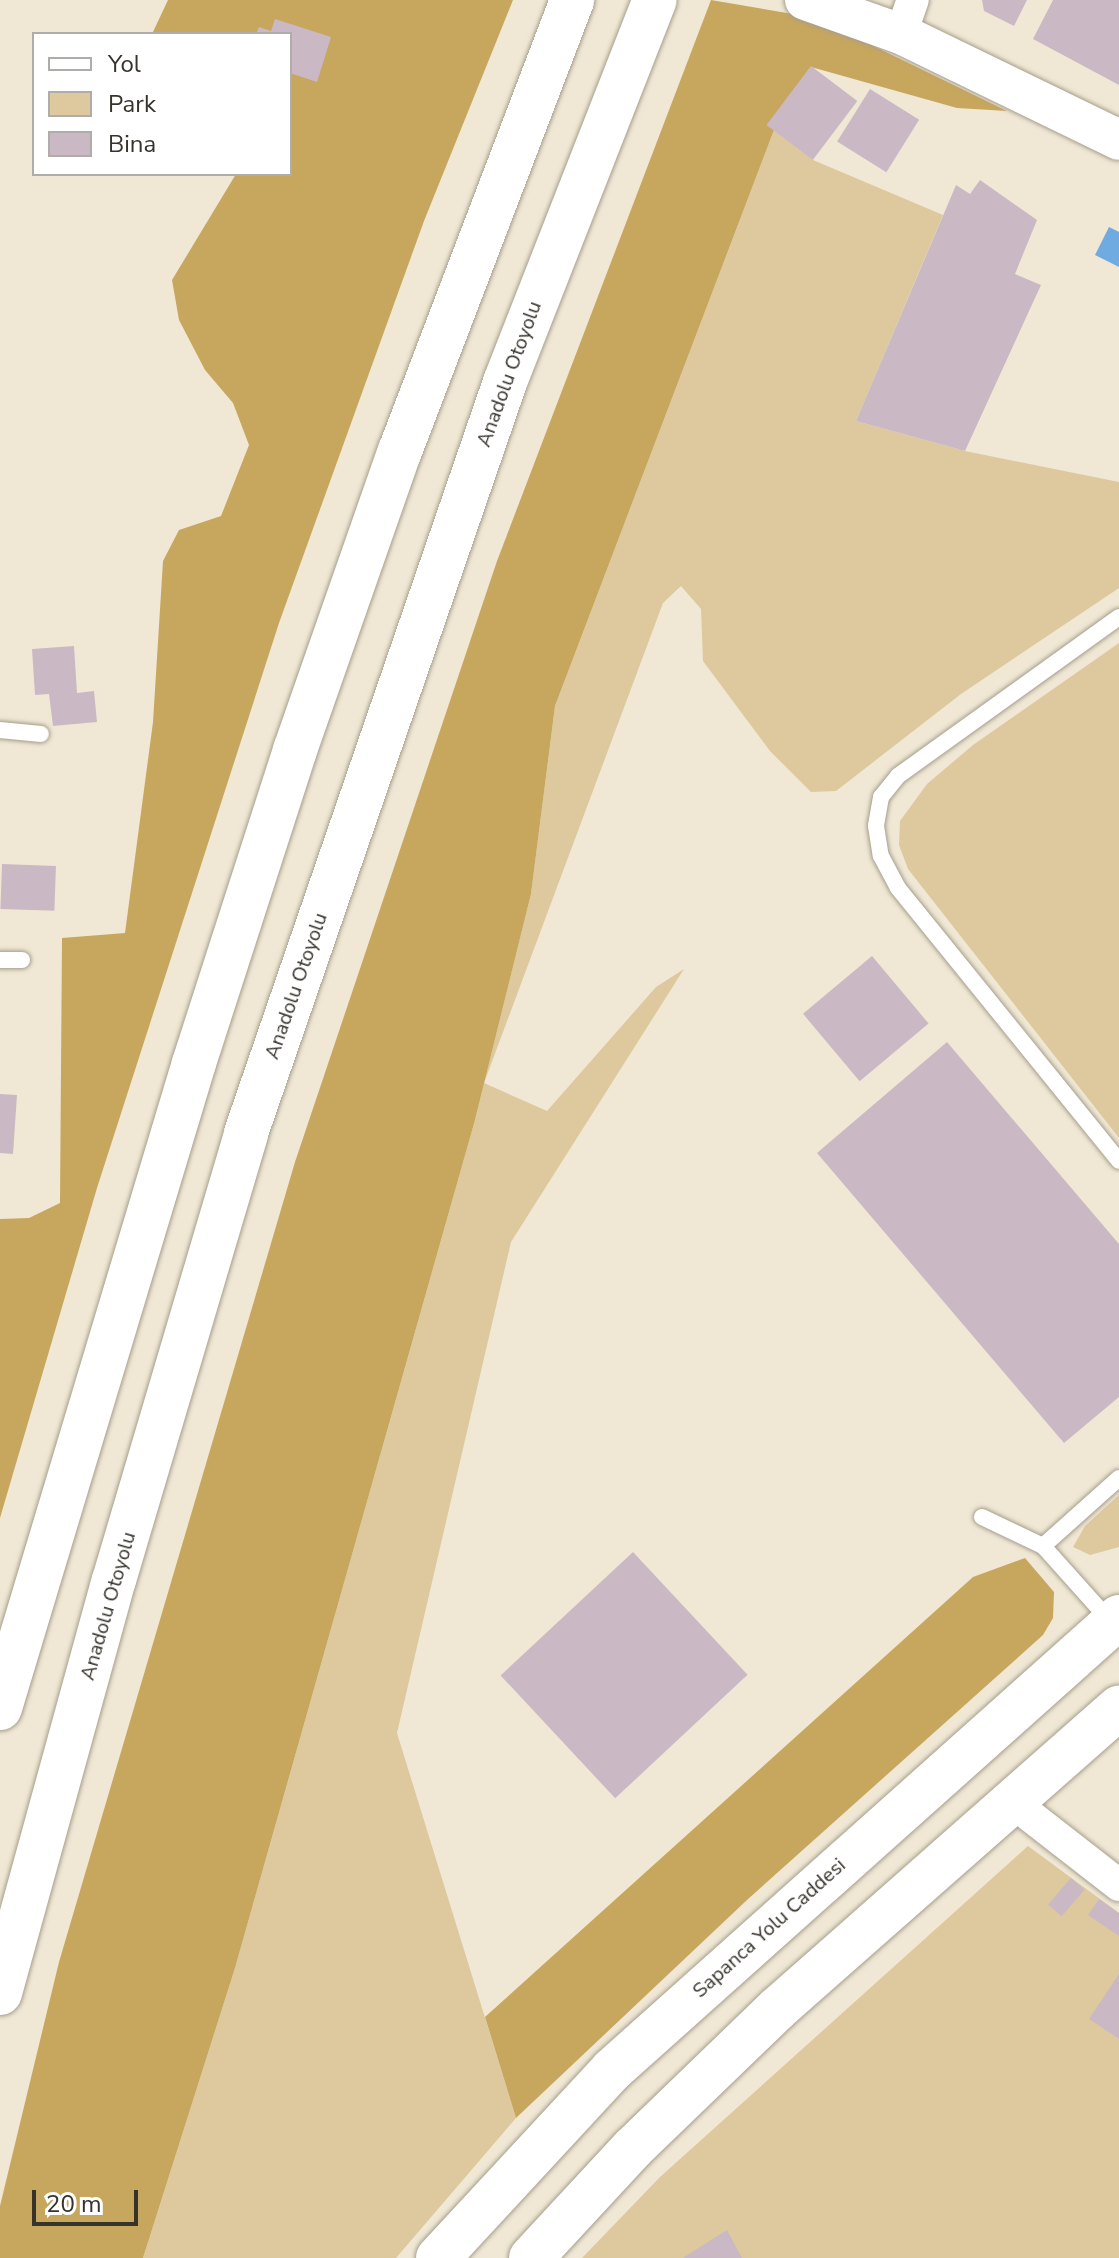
<!DOCTYPE html>
<style>
body{margin:0}
#map{position:relative;width:1119px;height:2258px;overflow:hidden;background:#f0e8d5;font-family:"Nunito Sans",sans-serif}
div>[style]{position:absolute}
[style*='--x']{left:calc(var(--x)*1px);top:calc(var(--y)*1px);width:calc(var(--w)*1px);rotate:calc(var(--a)*1deg)}
.green>*{inset:0;background:#ddc99d}
.forest>*{inset:0;background:#c7a75e}
.water>*{inset:0;background:#6fabe0}
.building>*{inset:0;background:#cab9c5;transform-origin:0 0}
.roads{filter:drop-shadow(0 0 2px #a69e8c) drop-shadow(0 0 2px #a69e8c)}
.service>*{height:16px;margin:-8px;padding:0 8px;transform-origin:8px;border-radius:8px;background:#fff}
.minor>*{height:32px;margin:-16px;padding:0 16px;transform-origin:16px;border-radius:16px;background:#fff}
.tertiary>*{height:40px;margin:-20px;padding:0 20px;transform-origin:20px;border-radius:20px;background:#fff}
.trunk>*{height:44px;margin:-22px;padding:0 22px;transform-origin:22px;border-radius:22px;background:#fff}
.motorway>*{height:44px;margin:-22px;padding:0 22px;transform-origin:22px;border-radius:22px;background:#fff}
span{translate:-50% -50%;white-space:nowrap;text-align:center;line-height:1.15;-webkit-text-stroke:8px #fff;paint-order:stroke}
.street-label{font-size:20px;color:#36332b}
.legend{position:absolute;left:32px;top:32px;width:260px;height:144px;box-sizing:border-box;background:#fff;border:2px solid #afadaa;margin:0;padding:10px 14px;list-style:none;font-size:24px;color:#36332b}
.legend li{display:flex;align-items:center;gap:16px;height:40px}
.legend b{width:40px;border:2px solid #afadaa}
.scale{position:absolute;left:32px;top:2190px;width:106px;height:36px;box-sizing:border-box;border:4px solid #36332b;border-top:0;padding-left:10px;font-size:24px;line-height:28px;white-space:nowrap;color:#36332b;-webkit-text-stroke:6px #fff;paint-order:stroke}
</style>
<div id="map">
<div class="green">
<i style="clip-path:polygon(774px 130px,813px 160px,943px 215px,856px 421px,965px 451px,1119px 482px,1119px 588px,961px 694px,836px 791px,811px 792px,770px 751px,703px 661px,701px 609px,681px 586px,663px 603px,484px 1083px,547px 1111px,656px 987px,684px 969px,511px 1242px,397px 1733px,516px 2118px,396px 2258px,143px 2258px,235px 1968px,475px 1120px,531px 894px,555px 706px)"></i>
<i style="clip-path:polygon(1119px 643px,1119px 1138px,908px 869px,899px 845px,900px 821px,927px 784px,973px 745px)"></i>
<i style="clip-path:polygon(1119px 1495px,1119px 1547px,1090px 1555px,1073px 1547px,1085px 1526px)"></i>
<i style="clip-path:polygon(1028px 1846px,1119px 1913px,1119px 2258px,582px 2258px,660px 2177px)"></i>
</div>
<div class="forest">
<i style="clip-path:polygon(168px 0,513px 0,424px 221px,279px 623px,97px 1188px,0 1518px,0 1219px,29px 1218px,60px 1203px,62px 938px,125px 933px,153px 722px,163px 561px,179px 530px,221px 516px,249px 445px,233px 403px,205px 370px,179px 320px,172px 280px,236px 174px,290px 174px,290px 34px,152px 34px)"></i>
<i style="clip-path:polygon(711px 0,816px 18px,1007px 111px,957px 108px,811px 67px,768px 125px,774px 130px,555px 706px,531px 894px,475px 1120px,235px 1968px,143px 2258px,0 2258px,0 2206px,59px 1962px,295px 1162px,497px 561px)"></i>
<i style="clip-path:polygon(1025px 1558px,1054px 1592px,1053px 1618px,1043px 1635px,747px 1900px,516px 2118px,485px 2017px,973px 1577px)"></i>
</div>
<div class="water">
<i style="clip-path:polygon(1109px 227px,1119px 232px,1119px 267px,1095px 255px)"></i>
</div>
<div class="building">
<i style="clip-path:polygon(982px 0,1027px 0,1014px 26px,984px 11px)"></i>
<i style="clip-path:polygon(1053px 0,1119px 0,1119px 85px,1033px 39px)"></i>
<i style="clip-path:polygon(275px 19px,331px 37px,317px 82px,290px 73px,290px 34px,256px 34px,259px 27px,271px 31px)"></i>
<i style="left:811px;top:66px;width:58px;height:74px;rotate:37deg"></i>
<i style="left:870px;top:89px;width:58px;height:62px;rotate:32deg"></i>
<i style="clip-path:polygon(980px 180px,1037px 220px,1015px 274px,1041px 285px,965px 451px,856px 421px,956px 185px,970px 194px)"></i>
<i style="clip-path:polygon(74px 646px,77px 693px,94px 691px,97px 722px,53px 726px,49px 694px,35px 695px,32px 649px)"></i>
<i style="left:2px;top:864px;width:54px;height:45px;rotate:2deg"></i>
<i style="left:872px;top:956px;width:88px;height:90px;rotate:50deg"></i>
<i style="clip-path:polygon(947px 1042px,1119px 1244px,1119px 1397px,1064px 1443px,817px 1153px)"></i>
<i style="clip-path:polygon(0 1094px,17px 1095px,13px 1154px,0 1153px)"></i>
<i style="left:633px;top:1552px;width:168px;height:181px;rotate:47deg"></i>
<i style="left:1071px;top:1878px;width:18px;height:35px;rotate:41deg"></i>
<i style="clip-path:polygon(1099px 1899px,1119px 1913px,1119px 1936px,1088px 1915px)"></i>
<i style="clip-path:polygon(1119px 1974px,1119px 2039px,1089px 2019px)"></i>
<i style="clip-path:polygon(727px 2230px,742px 2258px,683px 2258px,692px 2252px)"></i>
</div>
<div class="roads">
<div class="service">
<i style="--x:1119;--y:617;--w:272;--a:144.3"></i>
<i style="--x:898;--y:776;--w:27;--a:129"></i>
<i style="--x:881;--y:797;--w:29;--a:100"></i>
<i style="--x:876;--y:826;--w:30;--a:81"></i>
<i style="--x:881;--y:856;--w:36;--a:62"></i>
<i style="--x:898;--y:888;--w:351;--a:51"></i>
<i style="--x:0;--y:730;--w:41;--a:5.6"></i>
<i style="--x:0;--y:960;--w:22;--a:0"></i>
<i style="--x:982;--y:1517;--w:68;--a:25.4"></i>
<i style="--x:1043;--y:1546;--w:102;--a:48.2"></i>
<i style="--x:1043;--y:1546;--w:102;--a:-41.8"></i>
</div>
<div class="minor">
<i style="--x:901;--y:34;--w:36;--a:-71"></i>
<i style="--x:1011;--y:1801;--w:137;--a:37.9"></i>
</div>
<div class="tertiary">
<i style="--x:805;--y:0;--w:102;--a:19.5"></i>
<i style="--x:901;--y:34;--w:242;--a:25.9"></i>
</div>
<div class="trunk">
<i style="--x:438;--y:2258;--w:256;--a:-47.2"></i>
<i style="--x:612;--y:2070;--w:680;--a:-41.78"></i>
<i style="--x:531;--y:2258;--w:150;--a:-47.2"></i>
<i style="--x:633;--y:2148;--w:200;--a:-44"></i>
<i style="--x:777;--y:2009;--w:456;--a:-41.4"></i>
</div>
<div class="motorway">
<i style="--x:0;--y:1708;--w:674;--a:-73.26"></i>
<i style="--x:194;--y:1063;--w:329;--a:-72.1"></i>
<i style="--x:295;--y:750;--w:317;--a:-70.7"></i>
<i style="--x:400;--y:451;--w:483;--a:-69.1"></i>
<i style="--x:0;--y:1993;--w:428;--a:-74.6"></i>
<i style="--x:114;--y:1580;--w:466;--a:-73.5"></i>
<i style="--x:246;--y:1133;--w:794;--a:-70.97"></i>
<i style="--x:505;--y:382;--w:410;--a:-68.6"></i>
</div>
</div>
<div class="street-label">
<span style="left:509px;top:374px;rotate:-70deg">Anadolu Otoyolu</span>
<span style="left:296px;top:986px;rotate:-71deg">Anadolu Otoyolu</span>
<span style="left:108px;top:1606px;rotate:-74deg">Anadolu Otoyolu</span>
<span style="left:769px;top:1928px;rotate:-42deg">Sapanca Yolu Caddesi</span>
</div>
<ul class="legend">
<li><b style="height:10px;background:#fff"></b>Yol</li>
<li><b style="height:22px;background:#ddc99d"></b>Park</li>
<li><b style="height:22px;background:#cab9c5"></b>Bina</li>
</ul>
<div class="scale">20 m</div>
</div>
